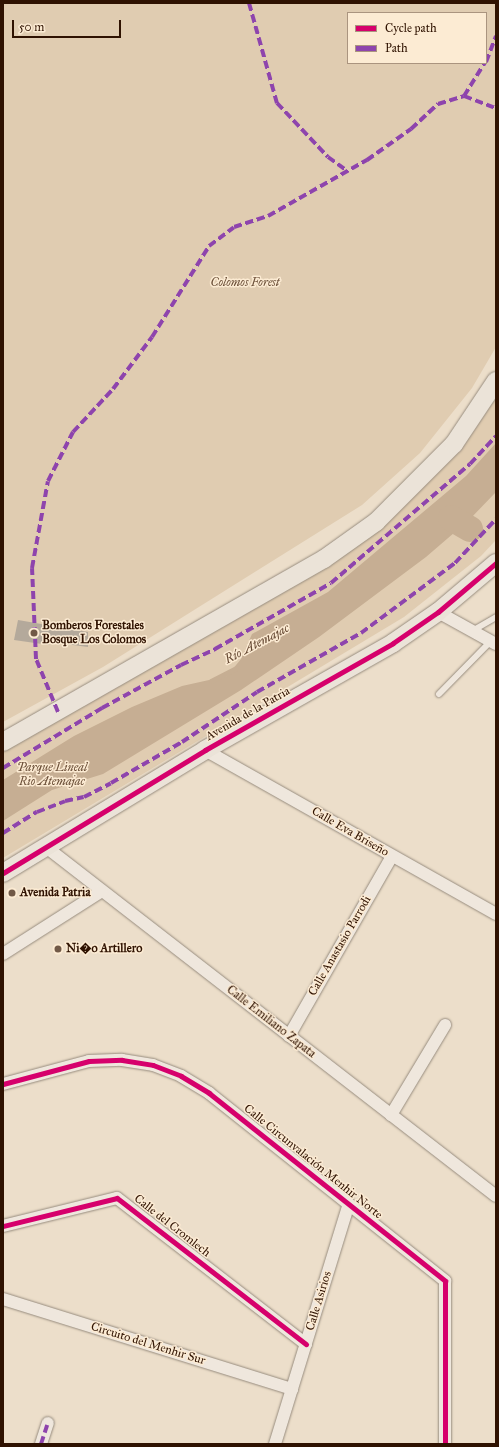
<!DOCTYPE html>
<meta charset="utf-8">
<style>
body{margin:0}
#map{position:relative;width:499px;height:1447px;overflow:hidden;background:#ecdeca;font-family:"IM FELL Great Primer",serif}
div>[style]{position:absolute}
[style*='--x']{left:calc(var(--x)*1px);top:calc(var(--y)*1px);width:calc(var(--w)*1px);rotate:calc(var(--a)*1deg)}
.green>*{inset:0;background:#e0ccb1}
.water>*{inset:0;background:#c6ae93}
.stream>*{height:4.5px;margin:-2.25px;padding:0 2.25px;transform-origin:2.25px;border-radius:2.25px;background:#c6ae93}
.river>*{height:26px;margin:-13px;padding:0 13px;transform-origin:13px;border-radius:13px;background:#c6ae93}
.building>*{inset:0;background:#b4a99b}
.roads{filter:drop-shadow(0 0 1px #978c7e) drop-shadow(0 0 1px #978c7e)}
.service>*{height:6px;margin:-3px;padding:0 3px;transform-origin:3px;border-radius:3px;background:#efe7dd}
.minor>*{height:12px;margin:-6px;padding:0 6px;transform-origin:6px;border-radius:6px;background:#efe7dd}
.primary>*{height:18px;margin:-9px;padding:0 9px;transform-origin:9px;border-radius:9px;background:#ebe3d8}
.quiet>*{height:4px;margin-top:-2px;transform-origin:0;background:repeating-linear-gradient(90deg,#8e44ad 0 8px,transparent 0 12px)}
.cycleway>*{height:5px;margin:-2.5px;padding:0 2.5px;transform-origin:2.5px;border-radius:2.5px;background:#d6006c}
.dots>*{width:11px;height:11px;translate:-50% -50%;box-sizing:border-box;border:2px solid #fcebd3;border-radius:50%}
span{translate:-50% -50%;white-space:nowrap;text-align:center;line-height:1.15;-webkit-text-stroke:3px #fcebd3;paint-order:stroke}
.park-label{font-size:12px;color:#6a4e37;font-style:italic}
.poi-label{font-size:12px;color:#2f1201;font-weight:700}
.left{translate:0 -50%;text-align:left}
.street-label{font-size:12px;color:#2f1201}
.water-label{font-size:13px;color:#654832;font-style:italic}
.frame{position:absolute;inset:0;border:4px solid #2f1201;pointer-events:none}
.legend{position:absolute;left:347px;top:12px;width:140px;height:52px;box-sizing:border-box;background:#fcebd3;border:1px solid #aa947f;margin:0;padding:5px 7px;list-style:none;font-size:12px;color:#2f1201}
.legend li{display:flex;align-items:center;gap:8px;height:20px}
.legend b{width:20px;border:1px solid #aa947f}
.scale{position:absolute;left:12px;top:20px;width:109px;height:18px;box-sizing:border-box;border:2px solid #2f1201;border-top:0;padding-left:5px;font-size:12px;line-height:14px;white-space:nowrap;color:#2f1201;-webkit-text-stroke:3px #fcebd3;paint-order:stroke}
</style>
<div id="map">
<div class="green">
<i style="clip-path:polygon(evenodd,3px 3px,496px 3px,496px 347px,472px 388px,420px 453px,362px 505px,103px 667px,3px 722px,3px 3px,348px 13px,486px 13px,486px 63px,348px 63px,348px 13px)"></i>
<i style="clip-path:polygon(496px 399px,496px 540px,481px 556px,404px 617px,3px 858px,3px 749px,415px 494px)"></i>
</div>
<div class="water">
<i style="clip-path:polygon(496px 443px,496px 492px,469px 520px,426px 557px,319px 637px,241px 690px,103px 774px,52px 790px,3px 821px,3px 780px,74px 736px,132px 707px,182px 686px,227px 676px,241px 659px,252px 634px,328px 592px,466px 476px)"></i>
</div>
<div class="stream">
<i style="--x:211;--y:681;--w:28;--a:-27"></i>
</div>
<div class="river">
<i style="--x:451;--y:518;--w:22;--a:30"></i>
</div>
<div class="building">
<i style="clip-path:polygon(18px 620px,88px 632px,88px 647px,50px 642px,49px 645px,14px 640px)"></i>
</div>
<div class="roads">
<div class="service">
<i style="--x:472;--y:631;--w:28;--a:-30"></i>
<i style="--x:439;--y:694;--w:74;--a:-45.5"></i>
</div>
<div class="minor">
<i style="--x:438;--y:612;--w:66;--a:28.9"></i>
<i style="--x:205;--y:750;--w:334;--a:29.4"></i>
<i style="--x:46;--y:847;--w:569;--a:37.8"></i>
<i style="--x:3;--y:954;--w:117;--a:-32.5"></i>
<i style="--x:289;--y:1036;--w:207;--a:-60.2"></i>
<i style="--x:3;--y:1084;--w:89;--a:-15"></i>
<i style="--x:89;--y:1061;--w:33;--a:-2"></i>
<i style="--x:122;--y:1060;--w:31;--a:9"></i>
<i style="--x:153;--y:1065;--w:30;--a:21"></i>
<i style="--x:181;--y:1076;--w:33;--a:31"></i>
<i style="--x:209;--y:1093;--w:302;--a:38.5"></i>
<i style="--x:445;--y:1281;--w:163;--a:90"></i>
<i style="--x:391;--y:1115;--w:105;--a:-59"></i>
<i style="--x:3;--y:1226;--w:117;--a:-13.8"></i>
<i style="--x:117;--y:1198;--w:239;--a:37.7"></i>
<i style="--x:3;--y:1299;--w:303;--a:17.3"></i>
<i style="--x:41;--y:1444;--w:22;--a:-72"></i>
<i style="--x:275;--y:1444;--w:251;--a:-72.9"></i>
</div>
<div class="primary">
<i style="--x:3;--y:742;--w:369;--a:-29.7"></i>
<i style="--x:324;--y:559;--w:64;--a:-35.4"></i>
<i style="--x:376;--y:522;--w:110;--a:-45"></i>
<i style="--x:454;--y:444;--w:76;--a:-56.3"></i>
<i style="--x:3;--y:873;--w:237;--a:-31.3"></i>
<i style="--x:205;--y:750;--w:216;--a:-29.6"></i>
<i style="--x:393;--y:643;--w:55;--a:-34.6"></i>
<i style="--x:438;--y:612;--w:76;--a:-40.2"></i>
</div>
</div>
<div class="quiet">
<i style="--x:249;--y:3;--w:104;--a:74.4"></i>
<i style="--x:277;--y:103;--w:74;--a:46.6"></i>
<i style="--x:328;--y:157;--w:22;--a:36"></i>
<i style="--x:486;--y:62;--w:28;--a:-69"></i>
<i style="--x:464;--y:96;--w:39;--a:-58"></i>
<i style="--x:58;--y:712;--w:57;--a:-112.5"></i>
<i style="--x:36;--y:659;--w:91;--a:-92.5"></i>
<i style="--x:32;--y:568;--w:88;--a:-79.6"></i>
<i style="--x:48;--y:481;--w:55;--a:-63"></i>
<i style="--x:73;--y:432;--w:59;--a:-47.1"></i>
<i style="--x:113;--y:389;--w:65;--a:-53.1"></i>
<i style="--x:152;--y:337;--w:107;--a:-57.9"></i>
<i style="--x:209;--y:246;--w:31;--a:-37"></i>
<i style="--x:234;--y:227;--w:36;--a:-18"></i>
<i style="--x:268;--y:216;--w:114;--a:-29.5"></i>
<i style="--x:367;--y:160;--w:54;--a:-35.2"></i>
<i style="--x:411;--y:129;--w:37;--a:-43"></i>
<i style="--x:438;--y:104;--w:27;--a:-17"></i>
<i style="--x:464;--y:96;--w:34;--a:21"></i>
<i style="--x:3;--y:768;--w:116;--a:-31.2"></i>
<i style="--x:102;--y:708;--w:90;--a:-28.6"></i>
<i style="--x:181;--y:665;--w:38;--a:-25"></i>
<i style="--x:215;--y:649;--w:133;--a:-29.6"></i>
<i style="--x:331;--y:583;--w:183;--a:-40.6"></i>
<i style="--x:470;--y:464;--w:38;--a:-47"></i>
<i style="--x:3;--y:833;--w:40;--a:-32"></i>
<i style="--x:37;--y:812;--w:30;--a:-21"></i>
<i style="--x:65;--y:801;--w:19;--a:-12"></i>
<i style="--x:84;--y:797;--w:30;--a:-27"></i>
<i style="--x:111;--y:783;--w:82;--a:-30"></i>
<i style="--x:182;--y:742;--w:90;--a:-33.7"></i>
<i style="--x:257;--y:692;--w:120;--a:-29.6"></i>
<i style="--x:361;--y:633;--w:117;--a:-36.7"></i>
<i style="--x:455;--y:563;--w:60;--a:-47"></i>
<i style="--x:41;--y:1444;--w:22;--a:-72"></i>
</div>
<div class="cycleway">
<i style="--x:3;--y:873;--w:237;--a:-31.3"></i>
<i style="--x:205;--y:750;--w:216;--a:-29.6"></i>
<i style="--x:393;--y:643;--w:55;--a:-34.6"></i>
<i style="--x:438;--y:612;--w:76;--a:-40.2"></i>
<i style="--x:3;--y:1084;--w:89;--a:-15"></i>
<i style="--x:89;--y:1061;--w:33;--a:-2"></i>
<i style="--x:122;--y:1060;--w:31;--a:9"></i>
<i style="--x:153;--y:1065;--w:30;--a:21"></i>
<i style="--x:181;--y:1076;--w:33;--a:31"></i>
<i style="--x:209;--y:1093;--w:302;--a:38.5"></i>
<i style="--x:445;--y:1281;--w:163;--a:90"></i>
<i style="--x:3;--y:1226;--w:117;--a:-13.8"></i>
<i style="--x:117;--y:1198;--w:239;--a:37.7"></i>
</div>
<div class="dots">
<i style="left:34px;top:633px;background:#715947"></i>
<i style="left:12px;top:893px;background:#715947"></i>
<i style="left:58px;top:949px;background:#715947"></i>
</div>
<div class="park-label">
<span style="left:245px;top:283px">Colomos Forest</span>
<span style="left:52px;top:775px">Parque Lineal<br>Rio Atemajac</span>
</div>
<div class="poi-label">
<span class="left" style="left:42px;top:633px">Bomberos Forestales<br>Bosque Los Colomos</span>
<span class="left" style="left:20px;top:893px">Avenida Patria</span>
<span class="left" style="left:66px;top:949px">Ni�o Artillero</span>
</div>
<div class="street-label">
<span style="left:248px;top:714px;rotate:-30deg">Avenida de la Patria</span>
<span style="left:350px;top:832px;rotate:30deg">Calle Eva Briseño</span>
<span style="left:340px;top:946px;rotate:-60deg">Calle Anastasio Parrodi</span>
<span style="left:271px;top:1022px;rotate:38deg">Calle Emiliano Zapata</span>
<span style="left:313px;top:1162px;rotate:39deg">Calle Circunvalación Menhir Norte</span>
<span style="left:172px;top:1226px;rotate:38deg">Calle del Cromlech</span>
<span style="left:319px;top:1301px;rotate:-73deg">Calle Asirios</span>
<span style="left:148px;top:1344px;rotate:17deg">Circuito del Menhir Sur</span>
</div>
<div class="water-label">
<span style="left:257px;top:644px;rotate:-28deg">Río Atemajac</span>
</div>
<div class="frame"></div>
<ul class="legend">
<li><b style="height:5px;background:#d6006c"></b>Cycle path</li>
<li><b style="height:5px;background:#8e44ad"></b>Path</li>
</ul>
<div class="scale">50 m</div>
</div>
